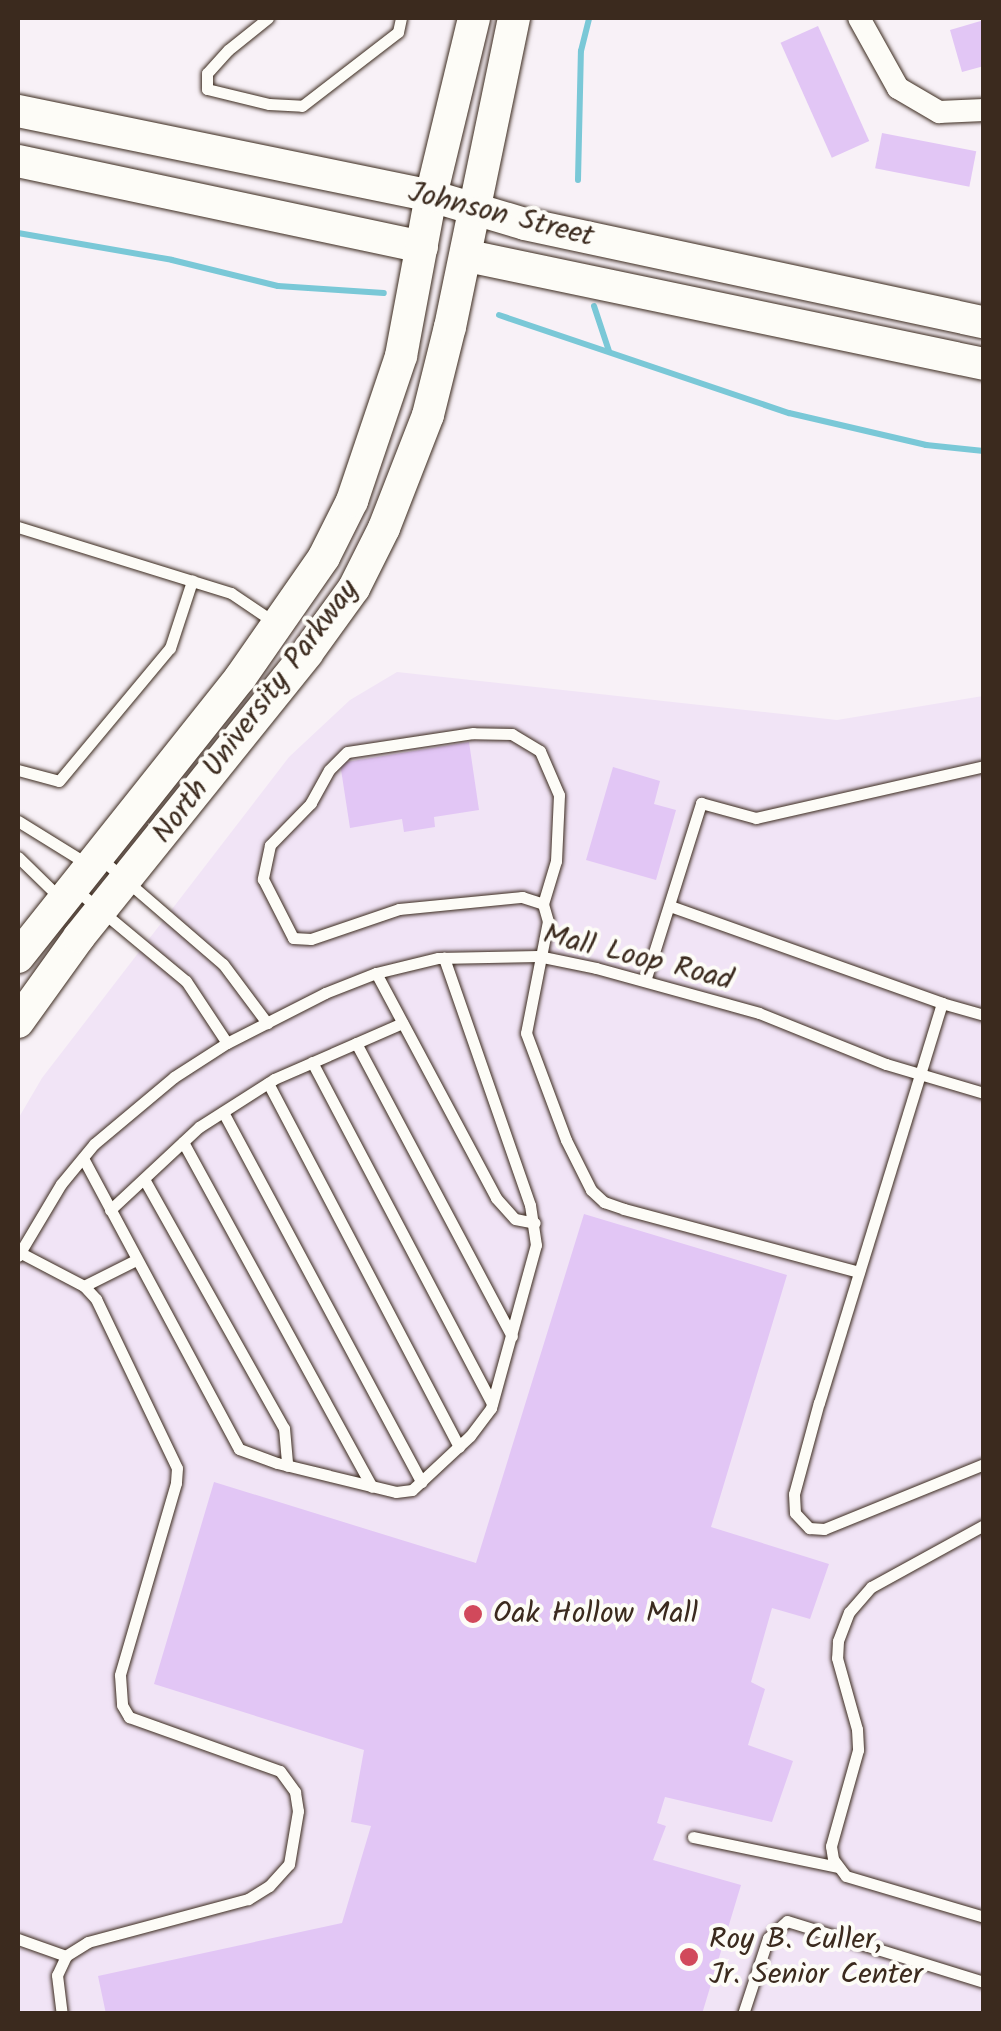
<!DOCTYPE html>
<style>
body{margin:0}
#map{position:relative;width:1001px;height:2031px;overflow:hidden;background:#f8f1f7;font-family:Kalam,sans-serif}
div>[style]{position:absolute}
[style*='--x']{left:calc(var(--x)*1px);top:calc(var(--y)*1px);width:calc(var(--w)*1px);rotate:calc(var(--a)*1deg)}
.built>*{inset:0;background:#f1e4f6}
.stream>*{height:6px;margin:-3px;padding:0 3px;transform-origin:3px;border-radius:3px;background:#7ac8d7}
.building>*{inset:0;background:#e2c6f5;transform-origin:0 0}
.roads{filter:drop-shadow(0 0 2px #3b2a1e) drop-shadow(0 0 2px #3b2a1e)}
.service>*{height:11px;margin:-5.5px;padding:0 5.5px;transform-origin:5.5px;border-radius:5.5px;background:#fdfcf7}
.minor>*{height:22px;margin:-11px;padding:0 11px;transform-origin:11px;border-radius:11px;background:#fdfcf7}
.secondary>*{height:32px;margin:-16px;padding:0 16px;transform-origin:16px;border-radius:16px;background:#fdfcf7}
.dots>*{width:28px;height:28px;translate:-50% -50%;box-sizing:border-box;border:5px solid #fdfcf7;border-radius:50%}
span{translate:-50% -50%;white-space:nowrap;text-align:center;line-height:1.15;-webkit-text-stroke:8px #fdfcf7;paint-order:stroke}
.street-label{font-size:30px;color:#3b2a1e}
.poi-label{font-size:30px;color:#3b2a1e}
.left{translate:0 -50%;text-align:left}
.frame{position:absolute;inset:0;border:20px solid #3b2a1e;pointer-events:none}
</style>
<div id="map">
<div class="built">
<i style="clip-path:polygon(397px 672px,837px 720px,983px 696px,983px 2013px,18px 2014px,18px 1119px,42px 1078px,289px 757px,350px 700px)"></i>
</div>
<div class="stream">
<i style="--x:578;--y:180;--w:129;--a:-88.7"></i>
<i style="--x:581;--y:51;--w:34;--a:-76"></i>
<i style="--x:18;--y:233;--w:156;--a:9.9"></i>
<i style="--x:172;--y:260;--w:109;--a:13.8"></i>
<i style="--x:278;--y:286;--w:106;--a:3.8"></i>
<i style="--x:594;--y:306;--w:47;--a:71.6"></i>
<i style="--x:499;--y:315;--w:306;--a:18.7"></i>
<i style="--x:789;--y:413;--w:141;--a:13.1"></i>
<i style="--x:926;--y:445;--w:58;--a:5.9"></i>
</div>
<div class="building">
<i style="clip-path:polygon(984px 20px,984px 66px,962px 72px,950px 30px)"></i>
<i style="left:818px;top:26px;width:126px;height:41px;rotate:66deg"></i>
<i style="left:882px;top:133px;width:96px;height:36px;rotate:11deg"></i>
<i style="clip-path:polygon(469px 742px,479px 810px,434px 817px,435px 827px,404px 832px,402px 819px,350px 828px,340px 763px)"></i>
<i style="clip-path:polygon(613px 767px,660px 781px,654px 804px,676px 810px,656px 880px,586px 860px)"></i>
<i style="clip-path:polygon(584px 1214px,787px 1275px,711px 1527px,829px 1564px,810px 1619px,772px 1608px,751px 1682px,765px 1689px,748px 1745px,793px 1761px,772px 1822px,665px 1797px,657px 1823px,666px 1826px,653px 1860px,741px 1885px,702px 2014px,106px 2014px,98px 1976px,342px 1923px,371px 1826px,351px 1822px,364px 1750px,154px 1684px,214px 1482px,476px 1563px)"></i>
</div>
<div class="roads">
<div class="service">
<i style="--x:268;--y:18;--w:51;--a:141.3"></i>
<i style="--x:228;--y:50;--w:31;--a:132"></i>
<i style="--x:207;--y:73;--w:16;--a:90"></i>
<i style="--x:207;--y:89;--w:64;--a:13.6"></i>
<i style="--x:269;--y:104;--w:33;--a:3"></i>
<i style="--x:302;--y:106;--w:121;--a:-37.6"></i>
<i style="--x:398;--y:32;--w:14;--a:-78"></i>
<i style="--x:18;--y:527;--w:223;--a:17.2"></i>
<i style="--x:231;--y:593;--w:52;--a:34"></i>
<i style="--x:18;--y:770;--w:42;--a:15"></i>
<i style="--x:59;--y:781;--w:173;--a:-50.2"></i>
<i style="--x:170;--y:648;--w:71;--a:-71.8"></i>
<i style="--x:18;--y:821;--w:84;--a:31.8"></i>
<i style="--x:18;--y:857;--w:60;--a:44.3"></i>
<i style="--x:100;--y:858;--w:162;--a:40.8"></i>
<i style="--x:223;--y:964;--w:74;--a:53.3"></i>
<i style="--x:75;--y:889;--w:144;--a:39.7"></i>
<i style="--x:186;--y:981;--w:74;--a:56.5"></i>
<i style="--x:543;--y:904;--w:45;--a:-73.2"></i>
<i style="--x:556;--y:861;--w:66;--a:-87.4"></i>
<i style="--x:559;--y:795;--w:48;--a:-113.4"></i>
<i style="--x:540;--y:751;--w:33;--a:-149"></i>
<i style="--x:512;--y:734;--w:39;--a:-179"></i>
<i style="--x:473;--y:733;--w:127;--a:171.4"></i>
<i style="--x:347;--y:752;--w:25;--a:135"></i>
<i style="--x:329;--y:770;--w:38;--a:119"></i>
<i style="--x:311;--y:803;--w:59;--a:134.3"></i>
<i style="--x:270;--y:845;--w:35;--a:102"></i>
<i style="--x:263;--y:879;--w:66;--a:63"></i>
<i style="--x:293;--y:938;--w:18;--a:3"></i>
<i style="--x:311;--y:939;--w:93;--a:-18.8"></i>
<i style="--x:399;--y:909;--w:124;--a:-5.6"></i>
<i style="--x:522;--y:897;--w:22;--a:18"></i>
<i style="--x:543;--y:904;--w:18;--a:74"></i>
<i style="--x:548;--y:921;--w:114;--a:101.1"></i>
<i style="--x:526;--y:1033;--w:114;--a:69.5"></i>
<i style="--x:566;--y:1140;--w:56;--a:63.4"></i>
<i style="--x:591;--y:1190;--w:18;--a:43"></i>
<i style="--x:604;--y:1202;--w:21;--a:19"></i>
<i style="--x:624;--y:1209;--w:243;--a:15"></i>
<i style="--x:670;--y:906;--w:289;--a:19.6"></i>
<i style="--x:376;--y:973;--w:255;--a:61.9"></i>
<i style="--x:496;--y:1198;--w:28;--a:48"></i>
<i style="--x:515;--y:1219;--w:20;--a:11"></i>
<i style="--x:645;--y:981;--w:187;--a:-72.5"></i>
<i style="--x:701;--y:803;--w:57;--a:15.3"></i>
<i style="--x:756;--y:818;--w:234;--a:-12.8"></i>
<i style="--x:984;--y:1015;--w:44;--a:-164.1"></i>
<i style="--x:942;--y:1003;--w:418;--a:107.1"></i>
<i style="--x:819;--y:1402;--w:95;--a:105.2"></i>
<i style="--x:794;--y:1494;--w:19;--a:87"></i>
<i style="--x:795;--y:1513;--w:21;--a:47"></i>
<i style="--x:809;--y:1528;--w:15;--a:4"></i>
<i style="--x:824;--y:1529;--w:173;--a:-22.1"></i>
<i style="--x:356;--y:1043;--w:332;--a:62"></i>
<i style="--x:312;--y:1062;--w:386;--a:62.2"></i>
<i style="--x:268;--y:1083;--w:411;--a:62.3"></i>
<i style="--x:223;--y:1112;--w:420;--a:61.8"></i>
<i style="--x:183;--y:1142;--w:393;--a:61.3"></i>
<i style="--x:83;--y:1158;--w:330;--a:61.8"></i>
<i style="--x:239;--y:1449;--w:40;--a:20.2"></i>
<i style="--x:277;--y:1463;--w:122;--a:13.7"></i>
<i style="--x:396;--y:1492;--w:16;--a:-7"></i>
<i style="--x:412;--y:1490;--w:79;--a:-43"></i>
<i style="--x:470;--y:1436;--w:35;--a:-53"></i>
<i style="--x:491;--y:1408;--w:169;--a:-74.6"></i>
<i style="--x:536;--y:1245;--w:40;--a:-98.5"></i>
<i style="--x:530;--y:1205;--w:262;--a:-109.2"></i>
<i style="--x:144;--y:1179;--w:286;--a:60.7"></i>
<i style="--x:284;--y:1428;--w:38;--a:85"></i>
<i style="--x:110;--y:1210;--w:122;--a:-43"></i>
<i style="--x:199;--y:1127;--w:89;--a:-32.6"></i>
<i style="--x:274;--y:1079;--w:140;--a:-23.6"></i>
<i style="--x:19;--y:1252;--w:73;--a:27.6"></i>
<i style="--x:84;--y:1286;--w:18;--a:47"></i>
<i style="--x:96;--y:1299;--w:187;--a:64.4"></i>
<i style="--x:177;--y:1468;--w:15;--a:94"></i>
<i style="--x:176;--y:1483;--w:200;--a:106.3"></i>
<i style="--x:120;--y:1675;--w:30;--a:86"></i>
<i style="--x:122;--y:1705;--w:14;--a:60"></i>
<i style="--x:129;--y:1717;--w:160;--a:19.7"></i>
<i style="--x:280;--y:1771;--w:26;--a:54"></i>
<i style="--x:295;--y:1792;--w:19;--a:81"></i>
<i style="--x:298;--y:1811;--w:54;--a:99.6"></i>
<i style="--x:289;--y:1864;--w:30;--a:132"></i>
<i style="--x:269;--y:1886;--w:25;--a:148"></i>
<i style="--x:248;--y:1899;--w:166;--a:165"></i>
<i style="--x:88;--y:1942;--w:26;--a:148"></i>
<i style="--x:66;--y:1956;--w:21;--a:115"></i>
<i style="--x:57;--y:1975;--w:39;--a:83"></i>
<i style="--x:18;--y:1256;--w:84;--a:-59.2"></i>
<i style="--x:61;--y:1184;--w:52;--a:-50.5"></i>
<i style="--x:94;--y:1144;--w:104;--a:-39.9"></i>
<i style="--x:174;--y:1077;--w:63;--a:-32.7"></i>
<i style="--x:227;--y:1043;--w:110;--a:-27"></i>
<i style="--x:325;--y:993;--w:55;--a:-21.4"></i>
<i style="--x:376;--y:973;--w:64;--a:-13.6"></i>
<i style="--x:438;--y:958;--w:100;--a:-1.1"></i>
<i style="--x:538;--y:956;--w:59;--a:11.7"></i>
<i style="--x:596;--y:968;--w:169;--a:15.4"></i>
<i style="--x:759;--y:1013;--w:137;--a:21.9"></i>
<i style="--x:886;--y:1064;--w:102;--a:16.5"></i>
<i style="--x:84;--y:1286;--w:58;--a:-26.6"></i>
<i style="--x:984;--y:1525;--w:129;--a:151.2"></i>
<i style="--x:871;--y:1587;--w:33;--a:131"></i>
<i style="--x:849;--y:1612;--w:31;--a:111"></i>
<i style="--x:838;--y:1641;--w:17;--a:93"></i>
<i style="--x:837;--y:1658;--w:74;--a:74.3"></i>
<i style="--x:857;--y:1729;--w:21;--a:87"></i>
<i style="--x:858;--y:1750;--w:100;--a:105.7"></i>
<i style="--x:831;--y:1846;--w:13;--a:81"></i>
<i style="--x:833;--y:1859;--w:21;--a:53"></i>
<i style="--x:846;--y:1876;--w:144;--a:16.5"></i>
<i style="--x:693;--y:1837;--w:148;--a:11.7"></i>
<i style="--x:18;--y:1939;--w:51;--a:19.5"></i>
<i style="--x:743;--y:2014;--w:80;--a:-71.8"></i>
<i style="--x:768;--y:1938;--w:25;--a:-42"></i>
<i style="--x:787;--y:1921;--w:206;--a:17.2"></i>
</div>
<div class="minor">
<i style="--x:859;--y:18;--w:80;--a:60.9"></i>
<i style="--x:898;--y:88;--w:48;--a:30.3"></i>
<i style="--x:939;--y:112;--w:45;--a:-2.5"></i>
</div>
<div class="secondary">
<i style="--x:18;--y:111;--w:422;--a:11.6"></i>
<i style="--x:431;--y:196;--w:98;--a:16.6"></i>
<i style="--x:525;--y:224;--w:469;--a:12.1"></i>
<i style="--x:18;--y:161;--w:413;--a:12"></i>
<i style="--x:468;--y:256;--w:527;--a:11.82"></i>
<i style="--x:18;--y:957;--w:357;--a:-51.5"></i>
<i style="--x:240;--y:678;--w:147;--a:-55.2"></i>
<i style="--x:324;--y:557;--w:63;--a:-63.4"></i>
<i style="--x:352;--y:501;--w:153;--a:-71.3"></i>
<i style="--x:401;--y:356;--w:163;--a:-79.4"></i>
<i style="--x:431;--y:196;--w:183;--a:-76.4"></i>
<i style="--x:18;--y:1022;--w:105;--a:-54.3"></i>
<i style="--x:79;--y:937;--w:364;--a:-51.2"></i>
<i style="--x:307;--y:653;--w:80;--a:-54.1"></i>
<i style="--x:354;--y:588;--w:67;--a:-63.4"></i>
<i style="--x:384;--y:528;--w:121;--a:-68.7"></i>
<i style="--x:428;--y:415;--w:91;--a:-76"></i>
<i style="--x:450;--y:327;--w:316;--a:-78.3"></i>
</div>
</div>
<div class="dots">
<i style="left:473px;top:1614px;background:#d1495b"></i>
<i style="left:689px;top:1957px;background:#d1495b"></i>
</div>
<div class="street-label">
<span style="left:501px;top:215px;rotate:14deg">Johnson Street</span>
<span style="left:256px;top:712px;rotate:-53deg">North University Parkway</span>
<span style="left:638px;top:958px;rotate:14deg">Mall Loop Road</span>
</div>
<div class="poi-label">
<span class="left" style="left:493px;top:1614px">Oak Hollow Mall</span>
<span class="left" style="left:709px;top:1957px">Roy B. Culler,<br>Jr. Senior Center</span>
</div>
<div class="frame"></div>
</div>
